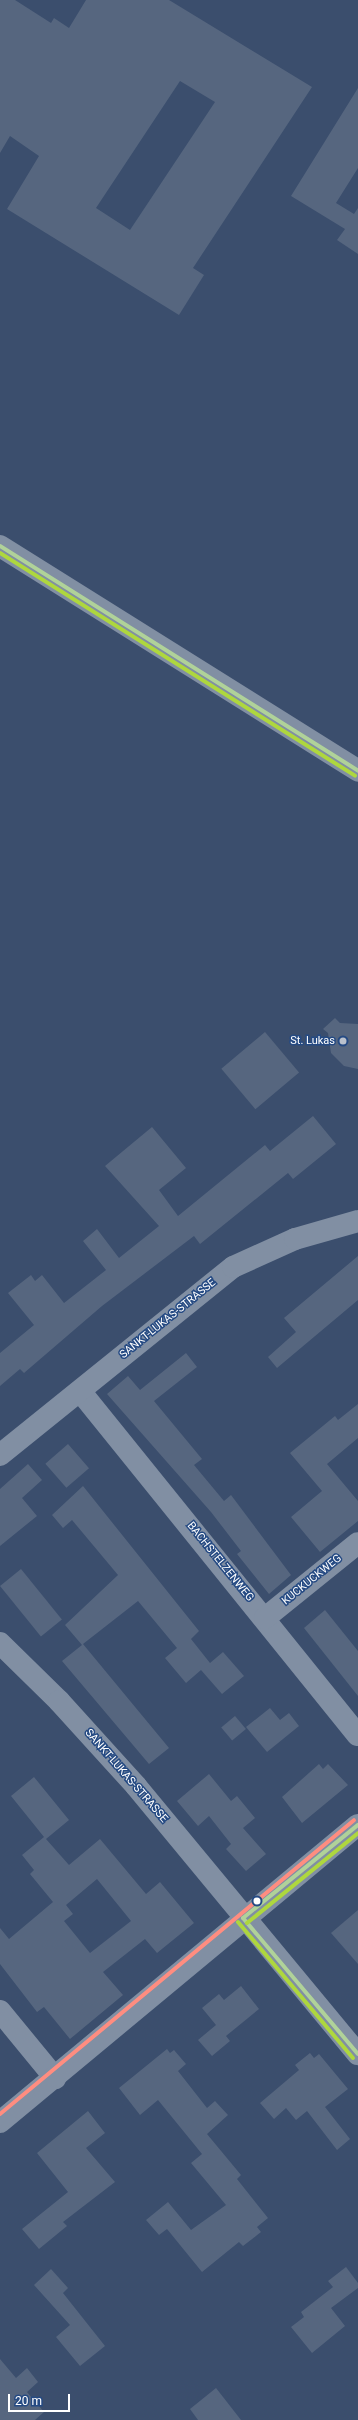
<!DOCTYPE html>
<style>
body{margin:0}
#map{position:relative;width:358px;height:2420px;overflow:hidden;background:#3b4e6d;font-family:Roboto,sans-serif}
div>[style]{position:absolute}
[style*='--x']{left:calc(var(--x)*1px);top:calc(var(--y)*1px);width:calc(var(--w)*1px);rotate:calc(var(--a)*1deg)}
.building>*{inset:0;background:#56667f;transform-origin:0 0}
.minor>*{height:22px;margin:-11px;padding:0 11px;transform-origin:11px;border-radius:11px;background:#818fa3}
.bus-1>*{height:4px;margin:-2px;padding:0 2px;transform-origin:2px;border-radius:2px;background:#b0d299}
.bus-2>*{height:4px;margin:-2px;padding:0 2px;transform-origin:2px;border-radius:2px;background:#aed73e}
.bus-3>*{height:4px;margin:-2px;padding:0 2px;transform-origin:2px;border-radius:2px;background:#ff8d80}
.dots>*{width:11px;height:11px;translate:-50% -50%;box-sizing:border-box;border:2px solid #254a83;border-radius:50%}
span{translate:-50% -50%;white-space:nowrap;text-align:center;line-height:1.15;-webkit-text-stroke:3px #254a83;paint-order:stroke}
.poi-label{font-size:11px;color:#fff}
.right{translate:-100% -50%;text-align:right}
.street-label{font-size:11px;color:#fff}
.scale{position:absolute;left:8px;top:2394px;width:62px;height:18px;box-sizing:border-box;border:2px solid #fff;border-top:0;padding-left:5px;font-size:12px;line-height:14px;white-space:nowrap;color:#fff;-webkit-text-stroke:3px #254a83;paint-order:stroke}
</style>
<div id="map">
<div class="building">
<i style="clip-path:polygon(evenodd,0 0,15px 0,51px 23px,54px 18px,69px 28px,86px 0,169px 0,312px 87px,193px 268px,204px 275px,179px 315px,7px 209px,39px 156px,10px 136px,0 153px,0 0,180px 81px,215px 102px,130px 230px,96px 208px,180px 81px)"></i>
<i style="clip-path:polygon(358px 88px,358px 168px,336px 203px,354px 214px,358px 208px,358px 254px,337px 240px,345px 229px,291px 196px)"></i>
<i style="clip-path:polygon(335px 1018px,340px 1023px,358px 1024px,358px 1069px,344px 1066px,331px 1053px,328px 1033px,323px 1029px)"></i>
<i style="left:265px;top:1032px;width:53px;height:57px;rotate:50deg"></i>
<i style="clip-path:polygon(313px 1116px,336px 1144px,293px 1179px,288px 1173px,200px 1244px,194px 1236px,102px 1306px,24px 1373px,20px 1369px,0 1386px,0 1353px,34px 1325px,8px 1293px,31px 1275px,35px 1281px,42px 1275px,64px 1303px,106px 1270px,83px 1241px,97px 1229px,119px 1258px,159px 1226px,105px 1166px,152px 1127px,186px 1168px,159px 1190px,178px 1216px,265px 1145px,270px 1151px)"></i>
<i style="clip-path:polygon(358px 1256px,358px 1300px,277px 1368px,268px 1357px,296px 1332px,284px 1318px)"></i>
<i style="clip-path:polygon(186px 1353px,197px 1367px,154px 1401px,202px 1459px,194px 1465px,224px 1501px,231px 1495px,291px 1575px,269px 1594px,237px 1554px,241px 1551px,211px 1512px,107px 1394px,128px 1376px,140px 1390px)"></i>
<i style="clip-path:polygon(358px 1404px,358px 1438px,327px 1464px,358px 1501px,358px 1521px,320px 1552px,291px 1517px,322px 1491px,290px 1453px,335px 1416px,338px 1420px)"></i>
<i style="left:68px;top:1444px;width:32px;height:30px;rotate:49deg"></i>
<i style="clip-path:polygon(28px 1464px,42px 1480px,22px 1498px,37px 1516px,0 1546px,0 1489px)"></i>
<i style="clip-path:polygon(83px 1486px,199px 1631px,191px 1639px,210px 1663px,223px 1652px,244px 1676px,222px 1694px,201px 1670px,186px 1683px,165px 1658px,177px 1648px,138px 1601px,83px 1644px,169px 1748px,149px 1764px,62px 1661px,82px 1645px,65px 1625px,118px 1575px,72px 1520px,63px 1528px,52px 1515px)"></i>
<i style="left:21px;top:1569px;width:65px;height:27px;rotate:51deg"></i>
<i style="clip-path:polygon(325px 1610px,358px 1651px,358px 1696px,304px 1628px)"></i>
<i style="clip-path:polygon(270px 1708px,280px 1720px,289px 1713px,299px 1726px,267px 1752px,246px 1727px)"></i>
<i style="left:235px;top:1716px;width:17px;height:18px;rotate:50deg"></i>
<i style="clip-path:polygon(319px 1764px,323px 1769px,328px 1764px,348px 1785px,302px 1823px,282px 1797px)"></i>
<i style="clip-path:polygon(209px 1774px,231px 1801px,237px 1796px,255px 1818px,243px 1828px,266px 1854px,246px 1871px,226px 1849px,231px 1844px,209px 1816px,198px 1826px,177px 1801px)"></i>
<i style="clip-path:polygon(evenodd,34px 1777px,69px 1820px,46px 1839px,69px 1865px,100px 1839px,146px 1894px,160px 1882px,194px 1923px,157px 1953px,145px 1939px,103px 1972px,123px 1995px,70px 2039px,44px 2007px,37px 2012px,0 1964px,0 1928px,9px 1939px,53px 1902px,30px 1874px,34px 1870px,22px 1855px,44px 1837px,11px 1796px,34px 1777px,97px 1879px,131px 1921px,90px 1953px,64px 1921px,73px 1914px,66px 1905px,97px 1879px)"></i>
<i style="clip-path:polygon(358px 1910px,358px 1964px,331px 1933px)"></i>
<i style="clip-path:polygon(241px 1986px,259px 2009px,226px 2036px,230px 2041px,212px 2056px,198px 2040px,216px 2025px,202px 2008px,219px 1994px,224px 2000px)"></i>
<i style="clip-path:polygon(167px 2049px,170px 2053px,174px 2050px,186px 2064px,178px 2071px,207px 2108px,215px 2101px,228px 2115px,207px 2134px,241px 2175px,237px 2179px,268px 2218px,257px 2227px,261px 2232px,243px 2246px,239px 2242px,202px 2272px,167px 2229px,159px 2235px,146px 2220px,168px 2202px,191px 2230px,226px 2205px,191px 2163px,202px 2154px,158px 2100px,140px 2115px,119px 2088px)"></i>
<i style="clip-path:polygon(310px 2053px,314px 2058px,319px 2054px,348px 2089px,325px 2107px,350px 2139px,337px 2150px,307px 2111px,296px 2120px,286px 2108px,274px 2119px,260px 2103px,299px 2070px,295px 2065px)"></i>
<i style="clip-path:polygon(88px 2111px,105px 2133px,86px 2148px,115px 2182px,63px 2222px,67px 2226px,39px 2249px,22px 2229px,68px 2192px,37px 2153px)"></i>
<i style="clip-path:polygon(346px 2267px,358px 2283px,358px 2288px,331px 2308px,345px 2326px,312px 2353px,291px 2327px,304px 2317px,301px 2312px,333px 2287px,328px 2281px)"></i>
<i style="clip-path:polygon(51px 2269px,68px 2288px,63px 2293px,105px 2346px,80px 2366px,56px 2337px,70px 2325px,34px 2285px)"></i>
<i style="clip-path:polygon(0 2359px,16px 2378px,27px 2368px,38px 2382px,27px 2392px,44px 2412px,35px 2420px,0 2420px)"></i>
<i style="clip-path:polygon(216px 2388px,241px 2420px,198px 2420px,190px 2409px)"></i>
</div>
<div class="minor">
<i style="--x:0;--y:546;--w:423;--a:32.1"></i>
<i style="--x:80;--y:1391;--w:442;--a:51.1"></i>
<i style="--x:0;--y:1455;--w:299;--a:-38.9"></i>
<i style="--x:233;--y:1267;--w:68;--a:-24.3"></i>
<i style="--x:295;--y:1239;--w:66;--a:-15.9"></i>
<i style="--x:265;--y:1618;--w:119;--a:-38.9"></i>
<i style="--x:0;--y:1643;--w:83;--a:44.5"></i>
<i style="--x:59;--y:1701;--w:115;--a:47.8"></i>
<i style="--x:136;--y:1786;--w:348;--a:50.4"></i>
<i style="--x:0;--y:2011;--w:87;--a:50.6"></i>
<i style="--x:0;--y:2122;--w:465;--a:-39.7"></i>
</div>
<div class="bus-1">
<i style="--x:0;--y:546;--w:423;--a:32.1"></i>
<i style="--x:243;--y:1918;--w:178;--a:49.8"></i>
<i style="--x:243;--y:1918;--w:148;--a:-39"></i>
</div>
<div class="bus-2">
<i style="--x:0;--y:553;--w:419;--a:32.1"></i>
<i style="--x:238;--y:1922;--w:178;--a:49.8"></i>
<i style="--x:247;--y:1923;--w:143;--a:-39"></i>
</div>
<div class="bus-3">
<i style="--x:0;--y:2114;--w:460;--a:-39.7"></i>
</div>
<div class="dots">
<i style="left:343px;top:1041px;background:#bac1cc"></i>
<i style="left:257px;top:1901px;background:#fff"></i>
</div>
<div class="poi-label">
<span class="right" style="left:335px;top:1041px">St. Lukas</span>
</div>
<div class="street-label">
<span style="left:168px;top:1319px;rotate:-39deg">SANKT-LUKAS-STRASSE</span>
<span style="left:220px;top:1562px;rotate:51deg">BACHSTELZENWEG</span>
<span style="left:312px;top:1580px;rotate:-39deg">KUCKUCKWEG</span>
<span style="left:126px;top:1776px;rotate:49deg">SANKT-LUKAS-STRASSE</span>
</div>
<div class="scale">20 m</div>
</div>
